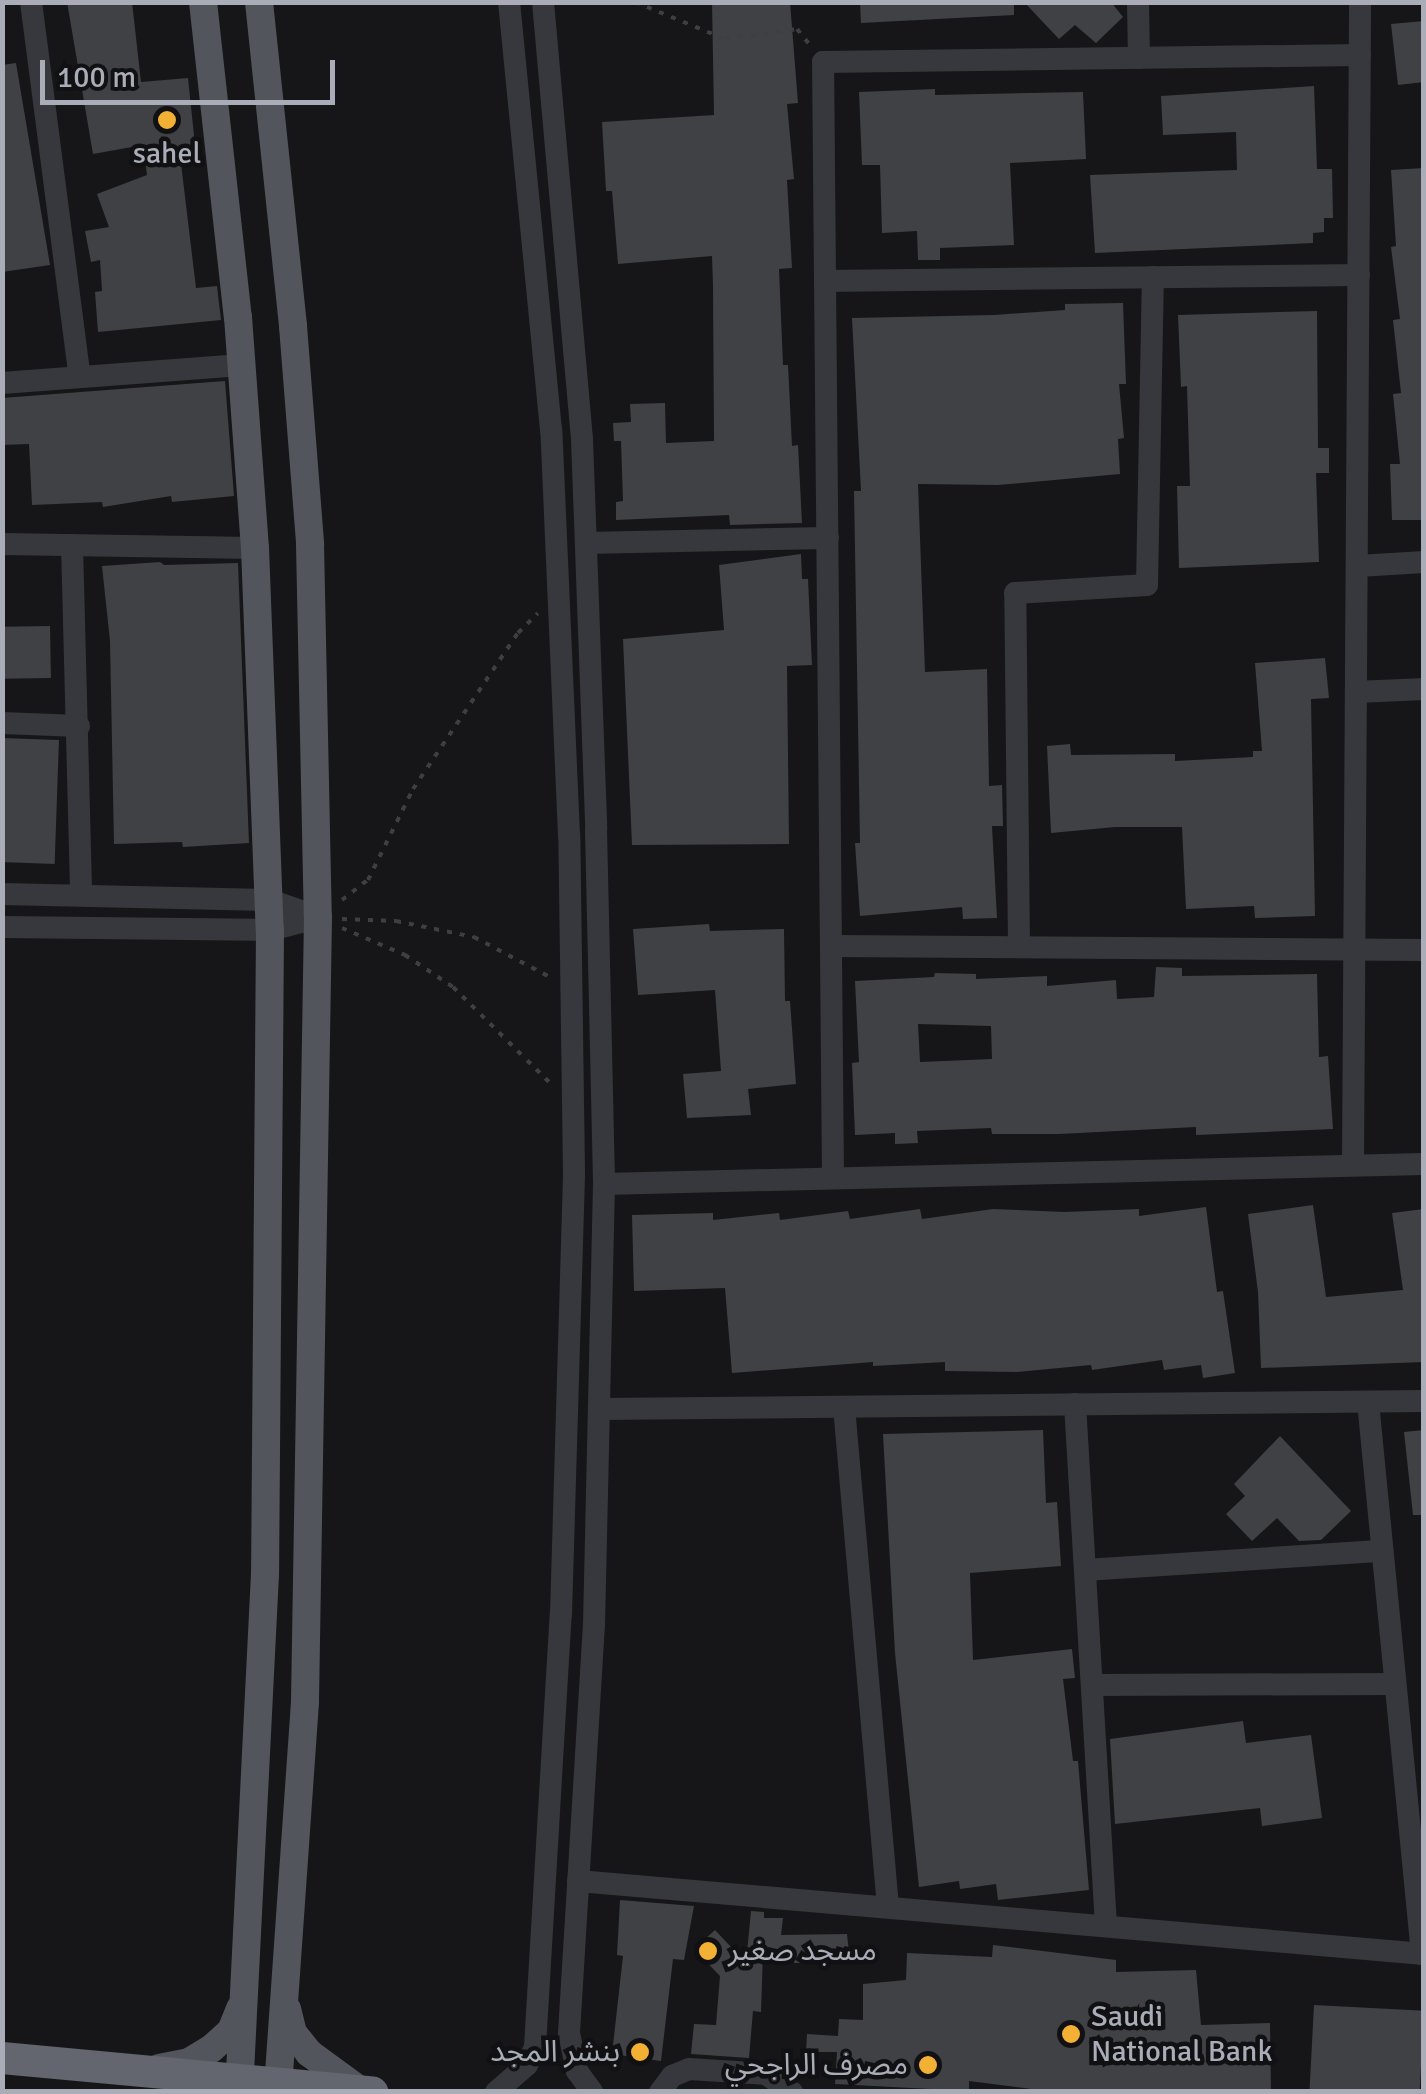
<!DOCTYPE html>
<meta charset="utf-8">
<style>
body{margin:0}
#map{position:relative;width:1426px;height:2094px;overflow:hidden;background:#161618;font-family:Signika,"Noto Sans Arabic",sans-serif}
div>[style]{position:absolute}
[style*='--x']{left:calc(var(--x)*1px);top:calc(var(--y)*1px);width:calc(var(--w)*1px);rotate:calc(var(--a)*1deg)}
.building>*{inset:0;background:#404145;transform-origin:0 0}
.path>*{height:4px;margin-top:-2px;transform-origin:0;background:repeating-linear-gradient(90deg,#3d3f44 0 5px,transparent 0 13px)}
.minor>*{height:22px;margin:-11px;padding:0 11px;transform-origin:11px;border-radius:11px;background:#37383d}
.major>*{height:28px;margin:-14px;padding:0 14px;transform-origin:14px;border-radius:14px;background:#53555c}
.highway>*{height:32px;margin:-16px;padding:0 16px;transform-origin:16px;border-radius:16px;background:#63666e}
.dots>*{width:28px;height:28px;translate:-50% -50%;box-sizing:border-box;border:5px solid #111113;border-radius:50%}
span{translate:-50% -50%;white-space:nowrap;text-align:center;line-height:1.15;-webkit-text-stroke:9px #111113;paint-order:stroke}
.poi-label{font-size:30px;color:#a8adb8}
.left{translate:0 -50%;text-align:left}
.right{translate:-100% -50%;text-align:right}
.frame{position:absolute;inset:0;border:5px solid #a8adb8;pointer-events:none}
.scale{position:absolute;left:40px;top:60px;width:295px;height:45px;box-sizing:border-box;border:5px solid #a8adb8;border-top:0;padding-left:12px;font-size:30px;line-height:35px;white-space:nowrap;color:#a8adb8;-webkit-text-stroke:8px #111113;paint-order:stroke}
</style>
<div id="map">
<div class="building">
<i style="clip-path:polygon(67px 2px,132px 2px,141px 82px,188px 78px,195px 145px,179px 147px,196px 288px,217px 286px,221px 320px,98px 332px,95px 292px,102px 291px,100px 260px,91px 262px,85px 231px,109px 227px,97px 194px,147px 175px,143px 145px,93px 154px)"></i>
<i style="clip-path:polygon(712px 2px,790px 2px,798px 103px,787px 104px,794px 179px,787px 180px,792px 268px,779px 269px,783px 365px,788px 365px,792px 446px,798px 445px,802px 523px,730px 525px,729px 515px,616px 520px,616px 502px,623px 501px,621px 441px,614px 441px,613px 423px,631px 422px,630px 404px,665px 403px,666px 443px,714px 441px,713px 286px,712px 256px,618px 264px,612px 191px,606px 191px,602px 122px,714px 115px)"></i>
<i style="clip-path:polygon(860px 2px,1014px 2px,1014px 15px,861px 23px)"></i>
<i style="clip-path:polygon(1024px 2px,1111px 2px,1123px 17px,1096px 43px,1075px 25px,1059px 39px)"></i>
<i style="clip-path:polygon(1424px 21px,1424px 82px,1398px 85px,1391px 24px)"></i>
<i style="clip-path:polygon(16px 63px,50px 265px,2px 272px,2px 65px)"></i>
<i style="clip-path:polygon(1314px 86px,1317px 169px,1332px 169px,1333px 218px,1324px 218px,1324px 232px,1313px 233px,1313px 243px,1095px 253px,1090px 175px,1237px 170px,1236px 132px,1163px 135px,1161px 96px)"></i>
<i style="clip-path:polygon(935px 89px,935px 95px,1083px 92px,1086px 159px,1010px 163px,1014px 245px,940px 248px,940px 260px,918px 260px,917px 231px,882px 233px,880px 165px,862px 165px,859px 92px)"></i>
<i style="clip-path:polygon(1424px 168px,1424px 520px,1392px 520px,1390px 464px,1400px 464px,1393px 394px,1401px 393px,1393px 320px,1400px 319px,1391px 247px,1396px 246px,1391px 170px)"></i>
<i style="clip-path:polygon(1123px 303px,1126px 384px,1119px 384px,1124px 438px,1118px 439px,1120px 474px,998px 485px,918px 484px,925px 672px,987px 669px,989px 786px,1002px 785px,1003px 826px,992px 826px,997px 918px,963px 919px,962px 907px,860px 916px,855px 843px,860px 843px,854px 491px,861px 491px,852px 318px,994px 315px,1065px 310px,1065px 304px)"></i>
<i style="clip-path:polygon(1317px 311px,1318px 448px,1329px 448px,1329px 473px,1316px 473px,1319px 562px,1179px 568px,1177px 486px,1190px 486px,1187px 386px,1181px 387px,1178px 315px)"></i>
<i style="clip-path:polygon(225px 381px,234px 496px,172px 502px,171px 496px,103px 507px,102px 502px,32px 505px,29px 444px,2px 445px,2px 398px)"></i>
<i style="clip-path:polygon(801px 554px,802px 579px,808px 579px,812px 665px,787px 666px,789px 844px,632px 845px,623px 639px,724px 630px,719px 565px)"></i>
<i style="clip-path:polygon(160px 562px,164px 565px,238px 563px,249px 843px,183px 847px,182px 842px,114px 844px,110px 641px,102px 566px)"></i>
<i style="left:50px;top:626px;width:52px;height:48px;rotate:89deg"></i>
<i style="clip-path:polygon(1325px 658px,1329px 698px,1311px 699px,1315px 916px,1255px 918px,1254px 906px,1186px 909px,1182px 827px,1115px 827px,1051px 833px,1047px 746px,1070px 744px,1071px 755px,1175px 754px,1175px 761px,1253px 757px,1253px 751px,1262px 751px,1255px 663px)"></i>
<i style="left:2px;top:738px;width:57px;height:124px;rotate:2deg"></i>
<i style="clip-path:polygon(709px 924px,710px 931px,784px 929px,785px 1001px,790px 1001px,796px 1084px,748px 1089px,751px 1115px,687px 1118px,683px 1074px,721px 1071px,715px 990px,638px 995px,633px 929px)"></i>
<i style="clip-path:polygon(evenodd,1156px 967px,1182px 968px,1182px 976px,1317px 974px,1319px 1057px,1328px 1056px,1333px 1129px,1196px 1135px,1196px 1127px,1059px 1134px,992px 1134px,991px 1128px,917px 1131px,918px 1143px,895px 1144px,895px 1133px,855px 1135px,852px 1063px,859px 1062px,855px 981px,934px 977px,935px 973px,976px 974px,976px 979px,1047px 976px,1047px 986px,1116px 980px,1117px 999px,1154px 997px,1156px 967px,918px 1024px,991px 1026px,992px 1059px,920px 1062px,918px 1024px)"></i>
<i style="clip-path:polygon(1313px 1205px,1326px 1297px,1403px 1290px,1392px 1213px,1424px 1209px,1424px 1362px,1261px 1368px,1258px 1292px,1248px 1214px)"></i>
<i style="clip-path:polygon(1206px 1207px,1217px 1292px,1223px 1291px,1235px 1373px,1203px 1378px,1201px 1365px,1164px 1370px,1162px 1360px,1092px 1370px,1091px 1365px,1017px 1372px,945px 1371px,945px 1362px,873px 1366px,873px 1362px,732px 1373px,725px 1288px,634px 1291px,632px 1215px,713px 1213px,713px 1220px,779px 1213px,780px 1220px,848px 1211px,850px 1219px,920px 1209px,922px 1219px,993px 1209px,1065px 1212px,1139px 1209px,1139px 1216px)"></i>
<i style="clip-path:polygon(1043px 1430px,1046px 1503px,1057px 1502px,1061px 1566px,970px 1573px,973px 1660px,1072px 1649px,1075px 1678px,1063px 1679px,1073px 1761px,1078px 1761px,1089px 1890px,998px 1900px,996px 1884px,960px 1889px,959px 1881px,919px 1887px,895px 1653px,883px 1434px)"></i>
<i style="clip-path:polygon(1424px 1430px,1424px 1515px,1413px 1515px,1404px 1432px)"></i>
<i style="clip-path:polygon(1280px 1436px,1351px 1511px,1321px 1540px,1299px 1541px,1277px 1518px,1252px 1541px,1226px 1514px,1245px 1496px,1234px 1484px)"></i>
<i style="clip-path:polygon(1243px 1721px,1246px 1743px,1311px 1735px,1322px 1818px,1262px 1826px,1260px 1808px,1115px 1824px,1110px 1739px)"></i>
<i style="clip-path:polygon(620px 1900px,694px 1906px,684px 1960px,673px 1959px,661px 2061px,612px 2054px,623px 1956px,617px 1955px)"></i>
<i style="clip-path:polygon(751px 1911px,764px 1912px,764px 1918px,783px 1918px,781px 1935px,847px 1934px,850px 1963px,794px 1963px,795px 1954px,763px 1953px,761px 2012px,753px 2011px,749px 2058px,691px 2054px,694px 2024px,716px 2025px,720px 1976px,694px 1949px,715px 1930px,746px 1963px)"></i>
<i style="clip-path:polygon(993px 1945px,1116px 1960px,1116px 1972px,1196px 1970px,1201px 2025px,1270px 2023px,1271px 2092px,1055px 2092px,969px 2081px,969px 2091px,835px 2084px,837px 2052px,806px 2052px,807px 2034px,838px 2036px,839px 2019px,863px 2020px,863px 1984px,906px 1980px,907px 1953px,992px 1957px)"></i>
<i style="left:1314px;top:2005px;width:110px;height:87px;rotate:3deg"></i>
</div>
<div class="path">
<i style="--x:635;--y:2;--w:97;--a:22.3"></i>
<i style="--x:725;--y:39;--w:73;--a:-7.9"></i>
<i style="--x:797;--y:29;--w:22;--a:51"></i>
<i style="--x:342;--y:900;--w:33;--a:-38"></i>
<i style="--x:368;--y:880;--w:102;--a:-63.7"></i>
<i style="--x:413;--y:789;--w:188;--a:-56.1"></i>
<i style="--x:518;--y:633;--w:28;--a:-45"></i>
<i style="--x:342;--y:919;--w:54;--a:2.1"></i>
<i style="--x:396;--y:921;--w:80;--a:11.6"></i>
<i style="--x:474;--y:937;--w:86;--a:27.8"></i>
<i style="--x:342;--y:928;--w:69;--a:23.2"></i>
<i style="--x:405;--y:955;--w:58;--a:33.7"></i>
<i style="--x:453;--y:987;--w:139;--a:44.7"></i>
</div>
<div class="minor">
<i style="--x:31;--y:2;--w:378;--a:82.6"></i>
<i style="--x:543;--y:2;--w:439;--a:84.9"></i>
<i style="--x:582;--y:439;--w:390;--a:87.9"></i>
<i style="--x:596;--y:829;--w:355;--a:88.7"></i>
<i style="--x:604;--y:1184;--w:440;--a:91.3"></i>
<i style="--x:594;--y:1624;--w:410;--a:93.5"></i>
<i style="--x:569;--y:2033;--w:39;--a:78"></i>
<i style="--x:577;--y:2071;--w:26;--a:54"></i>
<i style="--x:1138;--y:2;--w:56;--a:89"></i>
<i style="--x:825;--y:281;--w:534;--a:-0.64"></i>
<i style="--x:2;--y:383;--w:240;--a:-4.3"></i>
<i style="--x:586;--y:543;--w:242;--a:-1.2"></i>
<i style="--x:2;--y:544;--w:253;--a:0.9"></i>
<i style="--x:72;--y:545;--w:350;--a:88.5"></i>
<i style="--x:1358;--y:566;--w:66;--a:-3.5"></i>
<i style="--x:1357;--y:692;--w:67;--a:-2.6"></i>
<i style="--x:2;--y:723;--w:77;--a:2.2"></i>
<i style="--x:2;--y:894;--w:267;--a:1.3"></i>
<i style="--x:269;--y:900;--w:52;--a:19.1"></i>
<i style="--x:2;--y:927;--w:268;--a:0.6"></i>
<i style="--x:270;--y:930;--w:49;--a:-14.3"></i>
<i style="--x:831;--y:946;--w:593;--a:0.39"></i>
<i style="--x:1019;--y:947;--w:354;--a:-90.6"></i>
<i style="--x:1015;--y:593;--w:132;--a:-3.5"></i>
<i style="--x:1147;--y:585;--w:308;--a:-88.9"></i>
<i style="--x:1353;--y:1163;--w:1161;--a:-89.65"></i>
<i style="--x:833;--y:1178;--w:1116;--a:-90.51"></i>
<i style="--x:823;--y:62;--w:537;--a:-0.75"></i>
<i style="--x:604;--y:1184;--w:820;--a:-1.4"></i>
<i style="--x:1368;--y:1402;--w:555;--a:84.41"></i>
<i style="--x:1075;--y:1404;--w:523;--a:86.6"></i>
<i style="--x:844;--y:1407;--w:502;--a:84.97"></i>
<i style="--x:599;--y:1409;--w:825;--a:-0.56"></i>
<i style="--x:1085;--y:1570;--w:298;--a:-3.7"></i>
<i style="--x:1092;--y:1685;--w:303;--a:-0.2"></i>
<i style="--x:578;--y:1881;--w:849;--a:4.93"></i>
<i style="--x:496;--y:2092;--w:41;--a:-41.1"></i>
<i style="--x:527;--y:2065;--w:20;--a:-66"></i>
<i style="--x:535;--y:2047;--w:434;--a:-86.6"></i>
<i style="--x:561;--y:1614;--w:441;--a:-88.3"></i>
<i style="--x:574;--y:1173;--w:338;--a:-90.8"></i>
<i style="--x:569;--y:835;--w:405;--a:-92.5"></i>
<i style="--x:551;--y:430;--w:430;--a:-95.6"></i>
<i style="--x:660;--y:2092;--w:20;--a:-53"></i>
<i style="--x:672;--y:2076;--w:18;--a:-22"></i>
<i style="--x:689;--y:2069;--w:77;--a:3.7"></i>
<i style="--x:766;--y:2074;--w:32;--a:35"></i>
</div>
<div class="major">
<i style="--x:203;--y:2;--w:317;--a:83.7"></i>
<i style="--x:238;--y:317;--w:232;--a:85.8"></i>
<i style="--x:255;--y:548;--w:382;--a:87.8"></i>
<i style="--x:270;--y:930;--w:644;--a:90.44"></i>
<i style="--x:265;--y:1574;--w:519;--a:92.87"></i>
<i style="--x:259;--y:2;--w:326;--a:84"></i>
<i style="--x:293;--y:326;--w:219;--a:85.5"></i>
<i style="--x:310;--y:544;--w:373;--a:88.8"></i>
<i style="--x:318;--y:917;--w:785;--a:90.95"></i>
<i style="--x:305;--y:1702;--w:391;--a:94"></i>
<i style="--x:287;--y:2009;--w:25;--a:76"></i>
<i style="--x:293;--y:2033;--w:26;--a:51"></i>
<i style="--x:309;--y:2053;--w:64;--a:36.2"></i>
<i style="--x:159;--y:2068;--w:31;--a:-11"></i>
<i style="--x:189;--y:2062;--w:26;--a:-31"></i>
<i style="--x:211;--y:2049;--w:27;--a:-42"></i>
<i style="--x:231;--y:2031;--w:24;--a:-68"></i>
</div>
<div class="highway">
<i style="--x:2;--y:2058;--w:372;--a:5.3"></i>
</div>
<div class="dots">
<i style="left:167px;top:120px;background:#f2b134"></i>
<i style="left:708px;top:1951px;background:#f2b134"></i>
<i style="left:1071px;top:2034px;background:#f2b134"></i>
<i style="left:640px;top:2052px;background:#f2b134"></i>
<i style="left:928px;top:2065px;background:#f2b134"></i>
</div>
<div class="poi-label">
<span style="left:167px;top:154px">sahel</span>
<span class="left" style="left:728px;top:1951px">مسجد صغير</span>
<span class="left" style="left:1091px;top:2034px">Saudi<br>National Bank</span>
<span class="right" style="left:620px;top:2052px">بنشر المجد</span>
<span class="right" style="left:908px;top:2065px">مصرف الراجحي</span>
</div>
<div class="frame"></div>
<div class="scale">100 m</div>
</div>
